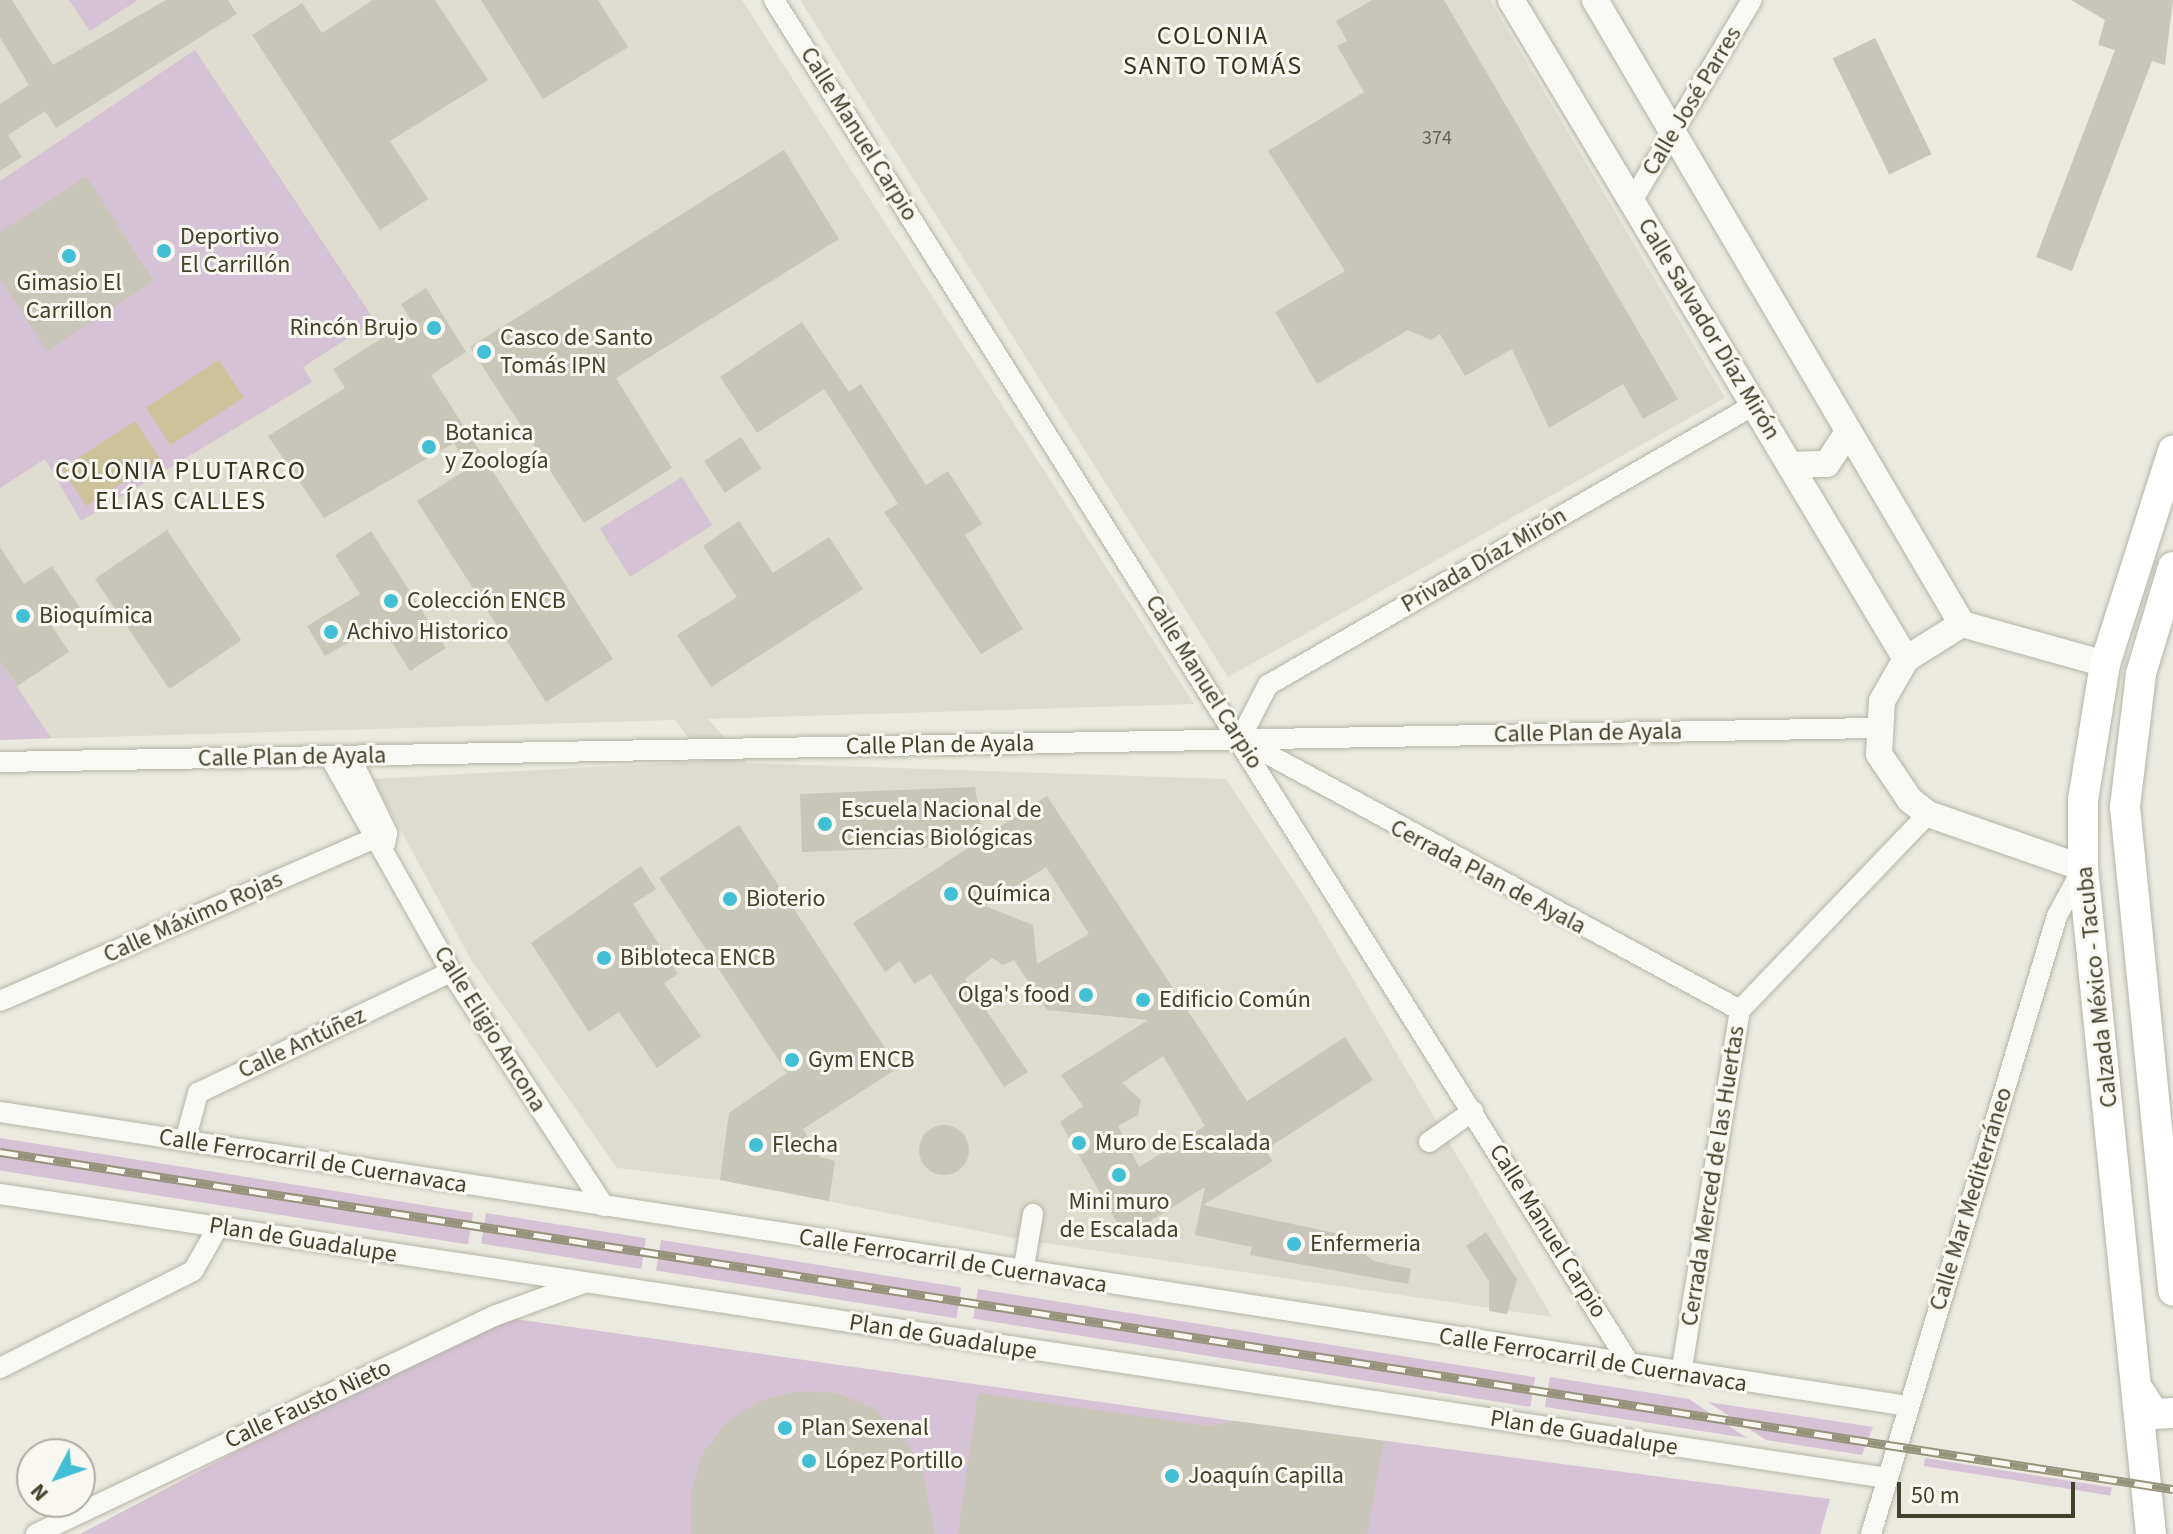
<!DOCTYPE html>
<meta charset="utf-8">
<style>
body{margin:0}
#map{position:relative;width:2173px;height:1534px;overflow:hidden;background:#eaeae1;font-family:"Source Sans 3",sans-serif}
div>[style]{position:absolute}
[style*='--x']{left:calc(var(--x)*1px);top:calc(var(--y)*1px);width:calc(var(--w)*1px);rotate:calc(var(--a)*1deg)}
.built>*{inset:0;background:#dddccf}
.green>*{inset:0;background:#d5c2d4;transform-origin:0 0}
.water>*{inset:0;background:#ccc39b;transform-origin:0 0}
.building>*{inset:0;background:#c8c6b8;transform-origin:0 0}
.round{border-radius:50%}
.roads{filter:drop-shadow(0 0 2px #b5b4a6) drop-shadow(0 0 2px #b5b4a6)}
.minor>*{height:20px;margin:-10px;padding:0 10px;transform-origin:10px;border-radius:10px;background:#f8f8f4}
.tertiary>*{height:26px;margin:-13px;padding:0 13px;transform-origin:13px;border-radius:13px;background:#f8f8f4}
.secondary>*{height:30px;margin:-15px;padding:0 15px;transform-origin:15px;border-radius:15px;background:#fff}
.rail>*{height:9px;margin-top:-4.5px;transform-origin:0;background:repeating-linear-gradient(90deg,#f8f7f1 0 18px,#95937a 0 36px);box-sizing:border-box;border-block:2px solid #95937a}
.dots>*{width:22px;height:22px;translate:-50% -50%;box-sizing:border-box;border:4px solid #f8f7f1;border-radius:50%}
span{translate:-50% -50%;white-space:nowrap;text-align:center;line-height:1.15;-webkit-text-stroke:6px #f8f7f1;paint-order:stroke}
.number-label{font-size:20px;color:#64624d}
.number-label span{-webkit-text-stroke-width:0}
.street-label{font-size:24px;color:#434129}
.poi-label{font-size:24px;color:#434129}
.left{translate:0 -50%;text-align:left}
.right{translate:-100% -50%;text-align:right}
.neighbourhood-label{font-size:26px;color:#34331b;letter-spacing:2px}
.north{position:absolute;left:16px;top:1438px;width:80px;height:80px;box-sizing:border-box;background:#f8f7f1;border:2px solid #b0aea1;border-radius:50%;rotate:229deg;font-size:22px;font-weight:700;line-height:32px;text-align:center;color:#434129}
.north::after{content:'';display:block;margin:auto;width:28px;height:36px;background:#42bfd4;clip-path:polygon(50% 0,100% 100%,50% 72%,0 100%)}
.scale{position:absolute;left:1897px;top:1482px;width:178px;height:36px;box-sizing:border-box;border:4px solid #434129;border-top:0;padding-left:10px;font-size:24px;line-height:28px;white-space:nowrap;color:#434129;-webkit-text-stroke:6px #f8f7f1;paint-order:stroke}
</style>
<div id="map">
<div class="built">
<i style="clip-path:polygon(0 0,742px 0,1194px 704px,708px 719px,748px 763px,1226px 779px,1307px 901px,1552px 1317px,1030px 1241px,720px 1180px,617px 1168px,470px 958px,373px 779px,706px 761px,675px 720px,0 740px)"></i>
<i style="clip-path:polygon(800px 0,1490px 0,1725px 398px,1228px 677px)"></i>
</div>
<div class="green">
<i style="clip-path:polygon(69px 0,138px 0,90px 31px)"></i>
<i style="clip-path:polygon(195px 50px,375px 321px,303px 367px,312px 382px,81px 521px,45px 459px,0 488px,0 181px)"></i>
<i style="left:682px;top:477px;width:57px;height:97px;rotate:58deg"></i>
<i style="clip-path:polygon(0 661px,51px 738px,0 740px)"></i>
<i style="left:0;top:1138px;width:479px;height:32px;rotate:9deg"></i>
<i style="left:486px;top:1213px;width:162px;height:31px;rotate:9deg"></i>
<i style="left:661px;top:1240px;width:304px;height:31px;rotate:9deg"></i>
<i style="left:978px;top:1289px;width:564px;height:30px;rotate:9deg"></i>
<i style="clip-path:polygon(494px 1316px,1234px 1421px,1830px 1499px,1820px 1534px,80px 1534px)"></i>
<i style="clip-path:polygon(1550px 1377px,1689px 1399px,1747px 1438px,1545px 1407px)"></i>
<i style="clip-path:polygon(1708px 1402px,1873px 1427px,1862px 1455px,1766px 1440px)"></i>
<i style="left:1925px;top:1458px;width:189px;height:8px;rotate:9deg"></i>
</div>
<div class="water">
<i style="left:219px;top:360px;width:45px;height:87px;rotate:57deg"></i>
<i style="left:135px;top:421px;width:45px;height:87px;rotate:57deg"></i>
</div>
<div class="building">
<i style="clip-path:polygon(0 0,12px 0,53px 65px,166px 0,228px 0,237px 14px,56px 128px,45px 111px,8px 135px,22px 157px,0 171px,0 104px,29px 85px,0 37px)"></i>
<i style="clip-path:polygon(373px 0,435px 0,488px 80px,390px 141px,428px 199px,380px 230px,252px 35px,302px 3px,322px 33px)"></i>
<i style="clip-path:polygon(481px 0,598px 0,628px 47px,543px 99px)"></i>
<i style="clip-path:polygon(1372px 0,1444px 0,1678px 399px,1643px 419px,1623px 384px,1549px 428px,1512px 349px,1465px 376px,1440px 334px,1431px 340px,1408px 330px,1317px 384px,1275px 312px,1345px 271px,1268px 151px,1364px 92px,1337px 46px,1347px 41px,1336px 21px)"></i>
<i style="clip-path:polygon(2071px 0,2173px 0,2165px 65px,2152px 61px,2072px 271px,2036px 257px,2115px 50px,2098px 45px,2105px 20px)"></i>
<i style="left:1875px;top:38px;width:129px;height:47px;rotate:64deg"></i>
<i style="clip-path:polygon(784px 150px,839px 239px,616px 378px,672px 468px,584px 523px,470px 347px)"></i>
<i style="clip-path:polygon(86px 176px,154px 281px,47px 351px,0 279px,0 232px)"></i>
<i style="clip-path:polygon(426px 288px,466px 352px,431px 375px,613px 659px,546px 702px,417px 501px,469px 468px,454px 443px,324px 518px,268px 436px,345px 388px,333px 369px,411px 320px,401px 304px)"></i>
<i style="clip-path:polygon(802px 322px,849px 392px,861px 384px,926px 485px,948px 471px,982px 524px,965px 535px,1023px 629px,981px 654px,884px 512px,898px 504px,824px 389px,757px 433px,720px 377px)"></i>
<i style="left:741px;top:437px;width:38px;height:44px;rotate:57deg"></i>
<i style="clip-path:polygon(739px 521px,773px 573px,829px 537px,863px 589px,711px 687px,677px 635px,737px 597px,703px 546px)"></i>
<i style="left:167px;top:530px;width:133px;height:87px;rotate:56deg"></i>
<i style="clip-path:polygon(371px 531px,446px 648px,410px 671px,380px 624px,325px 656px,307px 626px,360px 594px,335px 555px)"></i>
<i style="clip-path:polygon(0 547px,24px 584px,52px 566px,80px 608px,52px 626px,69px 652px,17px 686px,0 661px)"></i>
<i style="clip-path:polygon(evenodd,975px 787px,983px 838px,1047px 796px,1247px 1101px,1345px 1037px,1373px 1080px,1265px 1150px,1273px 1161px,1203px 1205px,1368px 1240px,1366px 1255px,1374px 1261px,1411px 1269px,1408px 1284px,1250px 1255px,1252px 1247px,1195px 1235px,1205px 1187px,1125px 1237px,1060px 1122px,1083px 1106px,1061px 1075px,1148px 1020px,1047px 1010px,1014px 960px,1003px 965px,992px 958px,965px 979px,1028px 1072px,1004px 1087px,931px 974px,914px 984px,900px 961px,885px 972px,853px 923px,971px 846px,802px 852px,800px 794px,975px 787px,1046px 867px,1089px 934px,1037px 964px,1033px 925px,985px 906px,1046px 867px,975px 787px,1163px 1056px,1205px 1126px,1139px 1167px,1118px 1126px,1138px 1115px,1141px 1100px,1122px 1083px,1163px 1056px)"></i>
<i style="clip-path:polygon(739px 825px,898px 1068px,803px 1129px,820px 1157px,835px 1161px,829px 1201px,720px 1180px,729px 1113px,787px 1073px,659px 878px)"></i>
<i style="clip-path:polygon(641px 866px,656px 889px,633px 904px,678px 974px,664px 983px,701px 1036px,657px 1068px,619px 1012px,589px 1032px,531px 943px)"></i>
<i class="round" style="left:919px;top:1125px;width:50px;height:50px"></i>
<i style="clip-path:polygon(1486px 1232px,1517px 1279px,1507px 1314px,1489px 1311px,1489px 1281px,1466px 1246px)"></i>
<i style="clip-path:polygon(797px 1391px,837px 1393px,873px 1408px,902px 1435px,922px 1469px,935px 1534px,691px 1534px,691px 1490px,703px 1453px,727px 1422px,759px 1401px)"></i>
<i style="clip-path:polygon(978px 1393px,1209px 1426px,1234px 1421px,1384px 1441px,1367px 1534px,958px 1534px)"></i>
</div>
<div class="roads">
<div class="minor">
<i style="--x:774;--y:0;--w:1613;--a:57.9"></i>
<i style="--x:1632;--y:201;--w:234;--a:-59.2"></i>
<i style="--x:350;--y:756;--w:85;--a:64.3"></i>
<i style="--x:387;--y:833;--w:11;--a:100"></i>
<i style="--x:330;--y:757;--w:247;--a:60.6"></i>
<i style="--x:451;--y:972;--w:280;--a:56.8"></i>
<i style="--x:0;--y:762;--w:1879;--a:-1.04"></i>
<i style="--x:0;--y:1001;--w:422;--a:-23.5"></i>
<i style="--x:1740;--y:1010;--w:569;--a:-151.54"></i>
<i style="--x:1240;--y:739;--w:61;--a:-62.6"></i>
<i style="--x:1268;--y:685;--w:561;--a:-29.95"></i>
<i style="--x:0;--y:1112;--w:1930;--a:8.76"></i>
<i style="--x:185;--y:1141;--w:50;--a:-74.8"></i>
<i style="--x:198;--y:1093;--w:280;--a:-25.6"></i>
<i style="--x:1429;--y:1142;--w:54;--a:-35.2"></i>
<i style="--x:0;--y:1194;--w:1908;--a:8.56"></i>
<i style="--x:1023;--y:1272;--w:59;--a:-80.2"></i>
<i style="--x:0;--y:1368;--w:216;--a:-26.7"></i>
<i style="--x:193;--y:1271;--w:51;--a:-60.4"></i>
<i style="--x:1681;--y:1374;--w:369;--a:-80.8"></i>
<i style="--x:1740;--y:1010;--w:272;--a:-46.2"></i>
<i style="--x:36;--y:1534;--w:507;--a:-25.45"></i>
<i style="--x:494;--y:1316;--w:93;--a:-20.2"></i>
<i style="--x:1871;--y:1534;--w:645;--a:-73.25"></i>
<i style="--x:2057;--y:916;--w:55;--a:-61.6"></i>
</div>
<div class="tertiary">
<i style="--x:1511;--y:0;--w:768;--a:59.06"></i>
<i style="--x:1595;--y:0;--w:724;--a:59.54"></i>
<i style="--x:1790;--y:465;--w:37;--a:-2"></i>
<i style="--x:1827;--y:464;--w:37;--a:-57"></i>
<i style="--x:2083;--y:868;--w:164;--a:-160.8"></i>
<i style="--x:1928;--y:814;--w:23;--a:-142"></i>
<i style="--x:1910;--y:800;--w:55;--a:-124"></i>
<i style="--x:1879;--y:754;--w:53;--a:-86.8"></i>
<i style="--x:1882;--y:701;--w:48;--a:-60.3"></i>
<i style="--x:1906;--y:659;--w:66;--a:-32"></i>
<i style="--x:1962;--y:624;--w:148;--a:15.6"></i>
</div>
<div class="secondary">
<i style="--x:2173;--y:567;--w:112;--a:106.7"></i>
<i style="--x:2141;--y:674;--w:134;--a:96.9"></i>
<i style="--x:2125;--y:807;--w:486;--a:84.3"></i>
<i style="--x:2139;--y:1391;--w:27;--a:57"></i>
<i style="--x:2154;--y:1414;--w:19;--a:-3"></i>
<i style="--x:2151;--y:1534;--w:669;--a:-95.83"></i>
<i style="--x:2083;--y:868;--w:68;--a:-90"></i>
<i style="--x:2083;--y:800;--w:138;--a:-80.8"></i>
<i style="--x:2105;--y:664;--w:224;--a:-72.3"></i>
</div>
</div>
<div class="rail">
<i style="--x:0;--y:1152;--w:2199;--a:8.82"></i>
</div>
<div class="dots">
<i style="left:164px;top:251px;background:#42bfd4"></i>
<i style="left:69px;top:256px;background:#42bfd4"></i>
<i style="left:434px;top:328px;background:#42bfd4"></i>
<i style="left:484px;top:352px;background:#42bfd4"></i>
<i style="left:429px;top:447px;background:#42bfd4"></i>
<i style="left:391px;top:601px;background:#42bfd4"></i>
<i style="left:23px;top:616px;background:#42bfd4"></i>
<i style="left:331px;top:632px;background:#42bfd4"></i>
<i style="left:825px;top:824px;background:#42bfd4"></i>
<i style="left:951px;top:894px;background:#42bfd4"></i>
<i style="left:730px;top:899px;background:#42bfd4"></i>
<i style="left:604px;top:958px;background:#42bfd4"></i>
<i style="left:1086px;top:995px;background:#42bfd4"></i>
<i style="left:1143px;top:1000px;background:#42bfd4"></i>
<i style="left:792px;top:1060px;background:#42bfd4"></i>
<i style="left:1079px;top:1143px;background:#42bfd4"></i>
<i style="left:756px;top:1145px;background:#42bfd4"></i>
<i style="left:1119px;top:1175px;background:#42bfd4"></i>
<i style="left:1294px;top:1244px;background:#42bfd4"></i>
<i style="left:785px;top:1428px;background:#42bfd4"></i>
<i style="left:809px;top:1461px;background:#42bfd4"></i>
<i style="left:1172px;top:1476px;background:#42bfd4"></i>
</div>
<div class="number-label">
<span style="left:1437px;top:138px">374</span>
</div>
<div class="street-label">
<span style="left:1692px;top:101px;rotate:-59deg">Calle José Parres</span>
<span style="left:859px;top:134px;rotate:58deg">Calle Manuel Carpio</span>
<span style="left:1709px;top:329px;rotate:59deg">Calle Salvador Díaz Mirón</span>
<span style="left:1484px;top:560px;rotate:-30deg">Privada Díaz Mirón</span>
<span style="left:1204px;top:682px;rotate:58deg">Calle Manuel Carpio</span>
<span style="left:1588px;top:733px;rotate:-1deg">Calle Plan de Ayala</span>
<span style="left:940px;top:745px;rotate:-1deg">Calle Plan de Ayala</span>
<span style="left:292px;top:757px;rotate:-1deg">Calle Plan de Ayala</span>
<span style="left:1488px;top:877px;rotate:28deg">Cerrada Plan de Ayala</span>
<span style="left:193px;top:917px;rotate:-24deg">Calle Máximo Rojas</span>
<span style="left:2097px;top:987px;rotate:-96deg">Calzada México - Tacuba</span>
<span style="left:490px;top:1029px;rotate:58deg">Calle Eligio Ancona</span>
<span style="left:302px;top:1043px;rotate:-25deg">Calle Antúñez</span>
<span style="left:313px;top:1161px;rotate:9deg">Calle Ferrocarril de Cuernavaca</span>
<span style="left:1713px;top:1176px;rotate:-81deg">Cerrada Merced de las Huertas</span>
<span style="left:1971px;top:1199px;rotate:-73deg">Calle Mar Mediterráneo</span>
<span style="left:1548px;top:1231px;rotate:58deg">Calle Manuel Carpio</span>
<span style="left:303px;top:1240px;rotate:9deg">Plan de Guadalupe</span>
<span style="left:953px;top:1261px;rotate:9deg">Calle Ferrocarril de Cuernavaca</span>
<span style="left:943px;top:1337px;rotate:9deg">Plan de Guadalupe</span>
<span style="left:1593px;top:1360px;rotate:9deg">Calle Ferrocarril de Cuernavaca</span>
<span style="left:308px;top:1404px;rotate:-25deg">Calle Fausto Nieto</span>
<span style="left:1584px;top:1433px;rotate:9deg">Plan de Guadalupe</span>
</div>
<div class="poi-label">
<span class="left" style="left:180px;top:251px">Deportivo<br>El Carrillón</span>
<span style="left:69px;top:297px">Gimasio El<br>Carrillon</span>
<span class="right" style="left:418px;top:328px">Rincón Brujo</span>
<span class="left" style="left:500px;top:352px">Casco de Santo<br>Tomás IPN</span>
<span class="left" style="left:445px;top:447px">Botanica<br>y Zoología</span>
<span class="left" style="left:407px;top:601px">Colección ENCB</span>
<span class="left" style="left:39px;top:616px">Bioquímica</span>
<span class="left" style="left:347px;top:632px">Achivo Historico</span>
<span class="left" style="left:841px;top:824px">Escuela Nacional de<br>Ciencias Biológicas</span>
<span class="left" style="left:967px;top:894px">Química</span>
<span class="left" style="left:746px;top:899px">Bioterio</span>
<span class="left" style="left:620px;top:958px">Bibloteca ENCB</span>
<span class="right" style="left:1070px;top:995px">Olga's food</span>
<span class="left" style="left:1159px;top:1000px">Edificio Común</span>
<span class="left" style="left:808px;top:1060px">Gym ENCB</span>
<span class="left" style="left:1095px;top:1143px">Muro de Escalada</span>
<span class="left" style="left:772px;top:1145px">Flecha</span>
<span style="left:1119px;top:1216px">Mini muro<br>de Escalada</span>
<span class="left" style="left:1310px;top:1244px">Enfermeria</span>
<span class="left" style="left:801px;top:1428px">Plan Sexenal</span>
<span class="left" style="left:825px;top:1461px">López Portillo</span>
<span class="left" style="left:1188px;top:1476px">Joaquín Capilla</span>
</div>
<div class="neighbourhood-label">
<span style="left:1213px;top:51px">COLONIA<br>SANTO TOMÁS</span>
<span style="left:181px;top:486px">COLONIA PLUTARCO<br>ELÍAS CALLES</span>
</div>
<div class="north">N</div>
<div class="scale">50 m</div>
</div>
